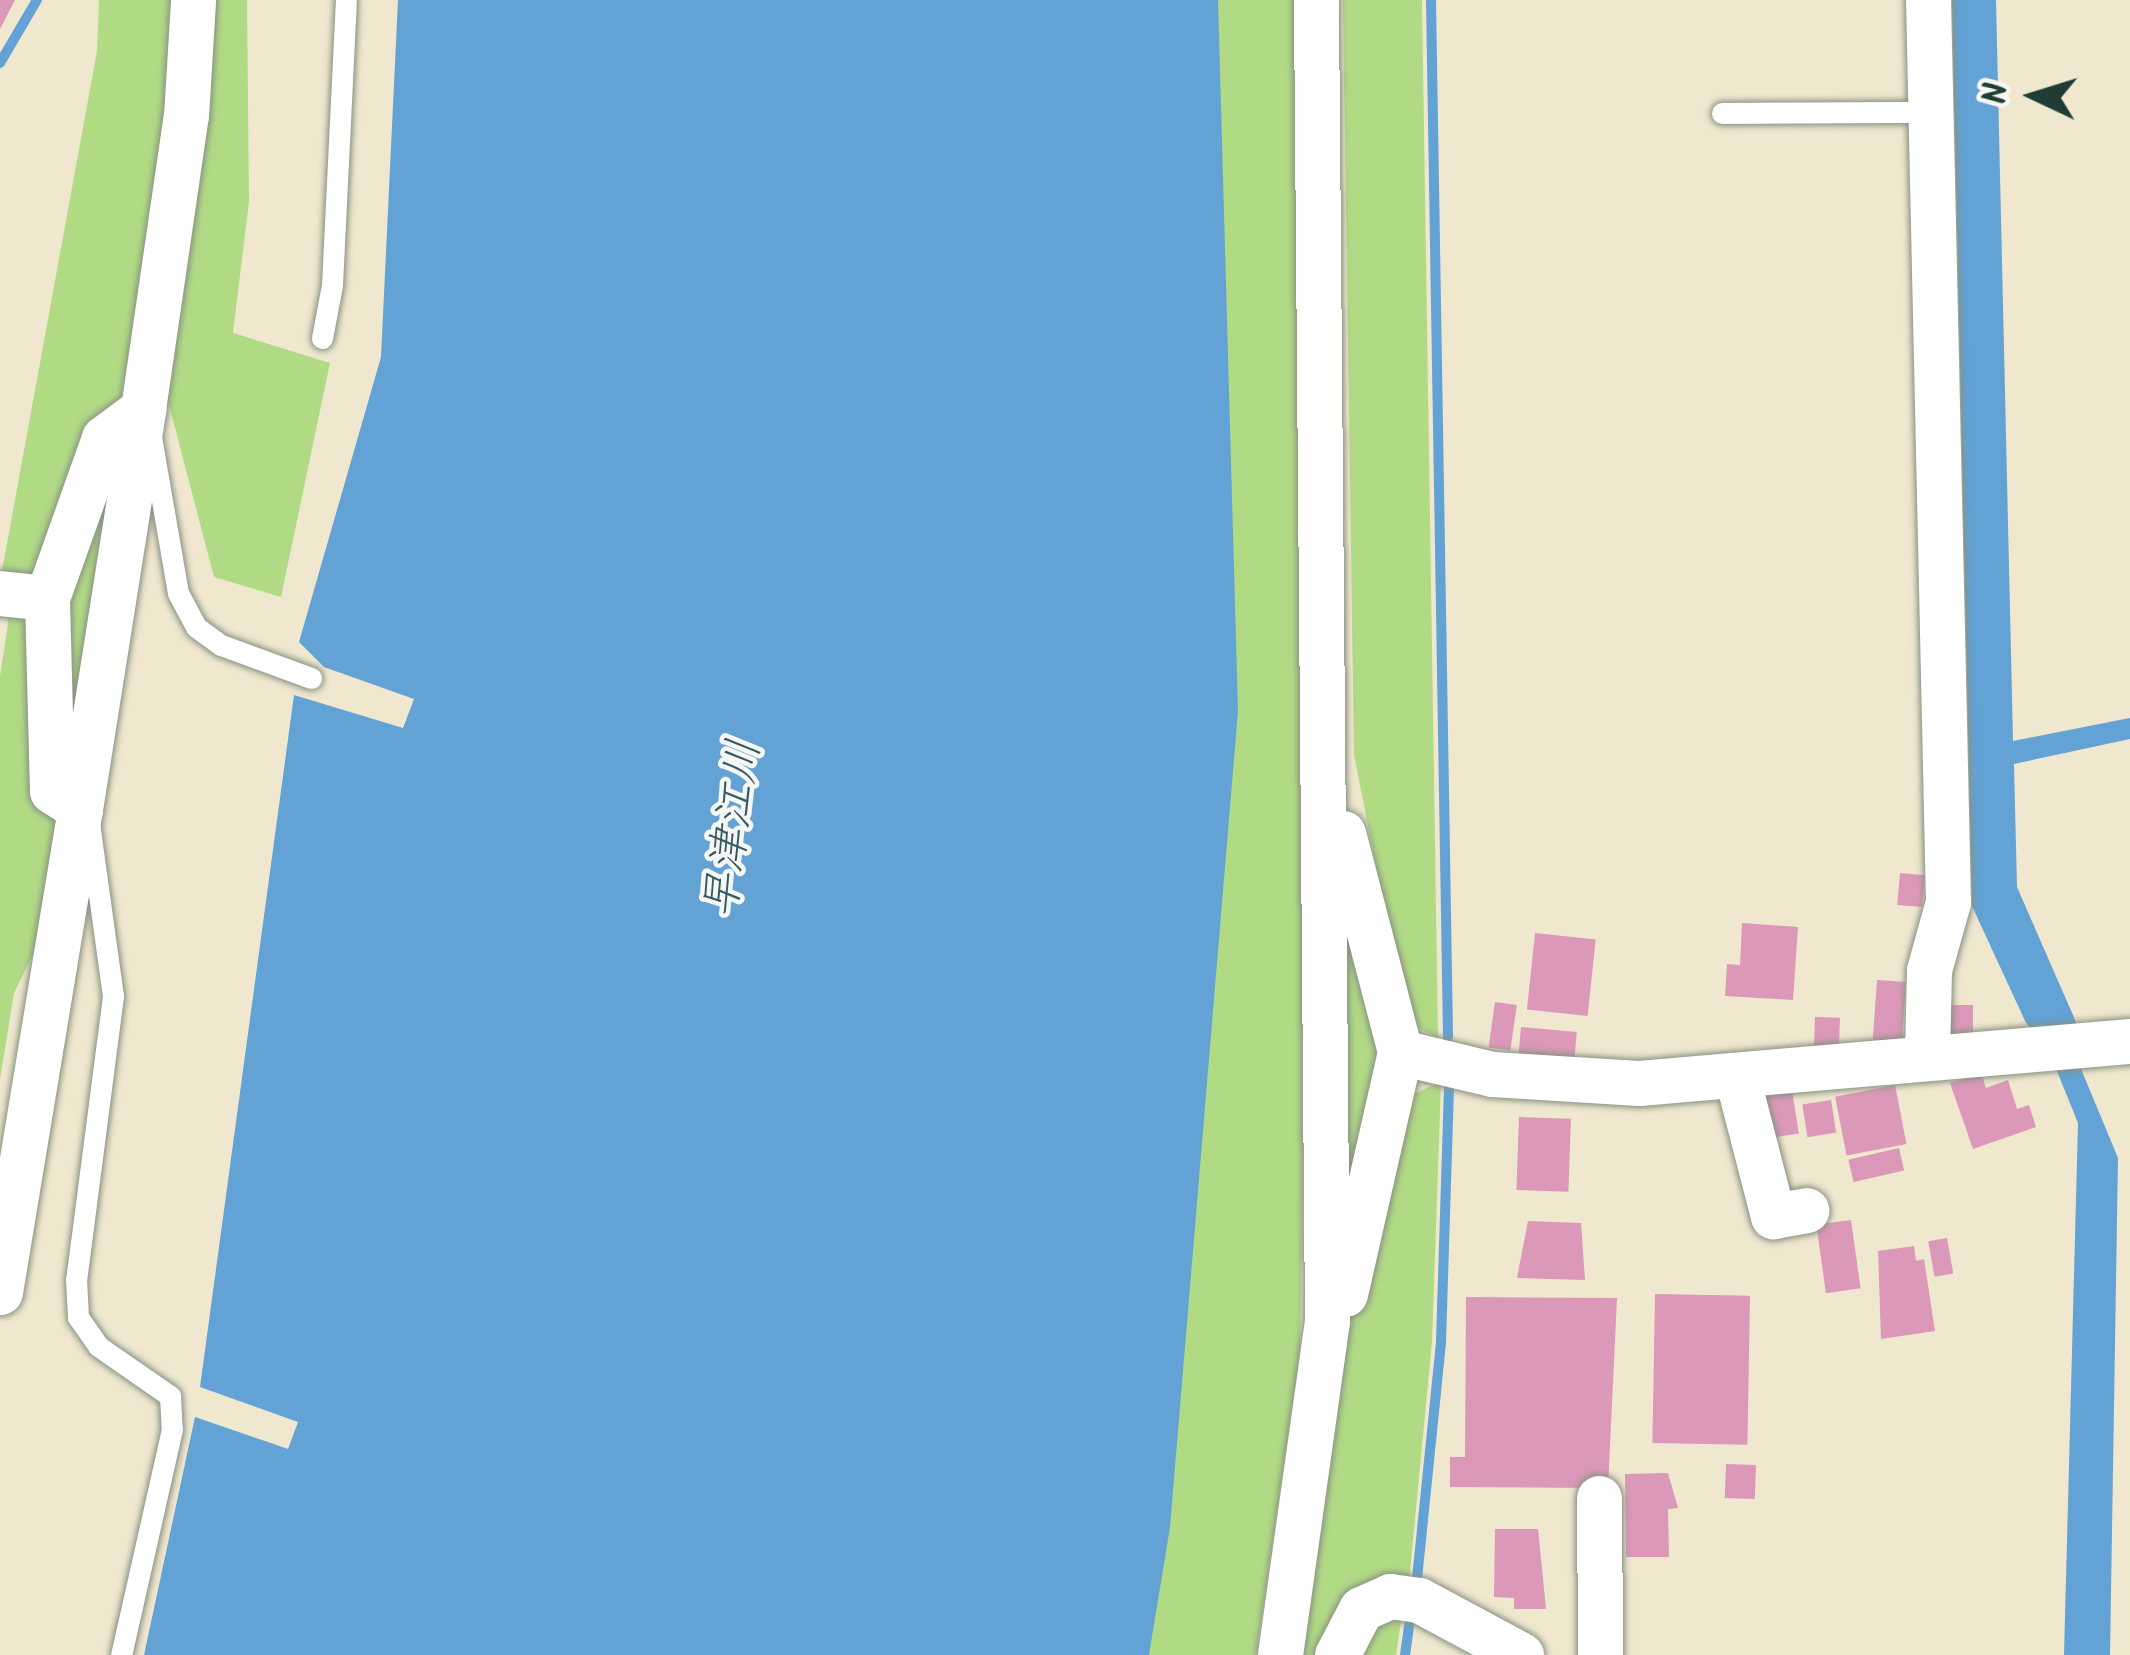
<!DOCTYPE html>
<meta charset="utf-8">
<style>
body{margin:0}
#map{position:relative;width:2130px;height:1655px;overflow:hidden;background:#f0e7cf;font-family:Kalam,"Klee One",sans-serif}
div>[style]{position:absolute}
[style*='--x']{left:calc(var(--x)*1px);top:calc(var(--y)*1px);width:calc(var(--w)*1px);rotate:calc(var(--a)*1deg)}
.green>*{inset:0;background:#b1da85}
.water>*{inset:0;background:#62a2d4}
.stream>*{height:10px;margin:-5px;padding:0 5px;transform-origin:5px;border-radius:5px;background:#62a2d4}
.building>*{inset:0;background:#db98b8;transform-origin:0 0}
.roads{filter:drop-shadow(0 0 3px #889282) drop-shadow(0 0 3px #889282)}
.lane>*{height:21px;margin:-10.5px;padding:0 10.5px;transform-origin:10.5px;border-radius:10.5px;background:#fff}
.street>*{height:45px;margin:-22.5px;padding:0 22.5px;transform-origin:22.5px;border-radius:22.5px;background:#fff}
span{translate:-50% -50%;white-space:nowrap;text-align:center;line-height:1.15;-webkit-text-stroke:9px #f6f6f2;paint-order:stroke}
.water-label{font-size:45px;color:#335b64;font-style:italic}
.north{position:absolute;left:1974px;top:36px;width:120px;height:120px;-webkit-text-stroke:9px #f6f6f2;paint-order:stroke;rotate:274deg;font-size:33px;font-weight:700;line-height:48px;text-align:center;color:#1f3d34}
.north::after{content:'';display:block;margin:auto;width:42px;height:54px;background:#1f3d34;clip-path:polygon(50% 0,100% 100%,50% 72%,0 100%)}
</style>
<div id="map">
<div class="green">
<i style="clip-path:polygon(99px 0,177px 0,170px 107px,48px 924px,14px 993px,0 1079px,0 676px,8px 624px,2px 571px,97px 51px)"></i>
<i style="clip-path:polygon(210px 0,247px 0,249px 201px,233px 333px,330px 363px,281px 597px,214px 577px,163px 382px)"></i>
<i style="clip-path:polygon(1176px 0,1296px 0,1310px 681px,1300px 1356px,1256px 1655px,1113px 1655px)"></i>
<i style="clip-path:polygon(1343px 0,1422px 0,1438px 1038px,1407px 1022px,1354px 755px)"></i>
<i style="clip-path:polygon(1343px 862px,1378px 1047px,1342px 1250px)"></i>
<i style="clip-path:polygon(1441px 1082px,1432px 1342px,1409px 1581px,1325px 1655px,1300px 1655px,1342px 1335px,1411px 1095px)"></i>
<i style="clip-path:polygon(1402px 1614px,1396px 1655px,1350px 1655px,1373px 1620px)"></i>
</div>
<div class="water">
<i style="clip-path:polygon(398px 0,1218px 0,1238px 711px,1170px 1527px,1149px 1655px,144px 1655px,195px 1417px,288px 1449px,298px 1422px,200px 1387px,294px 695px,403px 728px,414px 699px,324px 667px,299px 642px,381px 357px)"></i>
<i style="clip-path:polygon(1952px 0,1996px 0,2013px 741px,2130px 718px,2130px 739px,2014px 764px,2017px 887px,2076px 1022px,2069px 1040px,2118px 1158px,2110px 1655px,2064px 1655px,2078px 1123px,2046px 1044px,2026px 1023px,1972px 906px)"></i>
</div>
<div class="stream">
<i style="--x:1431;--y:0;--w:1037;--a:89.06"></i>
<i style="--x:0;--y:63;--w:73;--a:-59.6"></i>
<i style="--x:1417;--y:1579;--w:238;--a:-84.2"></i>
<i style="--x:1441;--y:1342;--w:256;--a:-88.2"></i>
<i style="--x:1405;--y:1655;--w:34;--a:-82"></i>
</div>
<div class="building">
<i style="clip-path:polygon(0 0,15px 0,0 29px)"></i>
<i style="left:1900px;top:873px;width:25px;height:32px;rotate:5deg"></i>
<i style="clip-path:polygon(1742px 923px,1798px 927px,1793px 1000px,1725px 996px,1727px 964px,1740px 965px)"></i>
<i style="left:1535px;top:933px;width:61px;height:77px;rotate:6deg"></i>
<i style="left:1877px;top:980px;width:29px;height:60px;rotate:4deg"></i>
<i style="left:1495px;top:1002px;width:22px;height:46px;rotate:8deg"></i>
<i style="left:1946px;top:1005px;width:27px;height:36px"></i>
<i style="left:1815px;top:1017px;width:25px;height:33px;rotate:2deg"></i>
<i style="left:1521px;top:1027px;width:56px;height:31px;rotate:5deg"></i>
<i style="clip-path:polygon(1981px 1072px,1986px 1088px,2008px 1080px,2017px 1109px,2029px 1105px,2036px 1127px,1973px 1149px,1950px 1083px)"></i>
<i style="left:1895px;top:1085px;width:60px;height:61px;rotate:79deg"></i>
<i style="left:1792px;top:1090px;width:44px;height:32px;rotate:81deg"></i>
<i style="left:1831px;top:1100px;width:33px;height:29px;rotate:81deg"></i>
<i style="left:1519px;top:1117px;width:52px;height:73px;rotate:2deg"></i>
<i style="left:1899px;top:1148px;width:23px;height:52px;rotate:77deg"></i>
<i style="left:1851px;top:1220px;width:69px;height:35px;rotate:82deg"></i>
<i style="clip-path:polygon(1528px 1221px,1581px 1223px,1585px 1280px,1517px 1278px)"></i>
<i style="left:1947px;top:1238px;width:36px;height:19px;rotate:80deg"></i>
<i style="clip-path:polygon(1914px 1246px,1916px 1261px,1924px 1259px,1935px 1331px,1881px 1339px,1878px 1251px)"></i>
<i style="left:1655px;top:1294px;width:95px;height:149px;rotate:1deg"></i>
<i style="clip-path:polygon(1466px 1297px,1617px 1298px,1608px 1488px,1450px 1487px,1450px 1457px,1465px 1457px)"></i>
<i style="left:1726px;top:1464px;width:30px;height:34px;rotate:2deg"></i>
<i style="clip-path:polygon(1668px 1473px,1678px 1508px,1668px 1509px,1669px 1557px,1626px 1557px,1625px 1474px)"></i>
<i style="clip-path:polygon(1495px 1529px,1538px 1529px,1546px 1609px,1514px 1609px,1514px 1598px,1494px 1597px)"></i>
</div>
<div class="roads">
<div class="lane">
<i style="--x:1722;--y:113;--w:209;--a:-0.3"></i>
<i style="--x:322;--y:338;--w:54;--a:-79.3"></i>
<i style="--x:332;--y:285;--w:285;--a:-87.2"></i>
<i style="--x:150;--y:431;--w:164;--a:80.2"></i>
<i style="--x:178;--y:593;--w:38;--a:62"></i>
<i style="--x:196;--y:627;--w:31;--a:36"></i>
<i style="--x:221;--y:645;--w:96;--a:20.1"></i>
<i style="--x:89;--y:823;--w:175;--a:82.1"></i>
<i style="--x:113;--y:996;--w:285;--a:97.4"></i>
<i style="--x:76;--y:1279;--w:38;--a:87"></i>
<i style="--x:78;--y:1317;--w:35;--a:55"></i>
<i style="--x:98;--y:1346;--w:88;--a:34.8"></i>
<i style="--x:170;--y:1396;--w:33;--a:87"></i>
<i style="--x:172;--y:1429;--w:232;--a:102.7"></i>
</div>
<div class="street">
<i style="--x:0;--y:593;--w:47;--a:6.1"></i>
<i style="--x:80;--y:809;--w:405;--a:-81"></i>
<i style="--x:1343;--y:833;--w:226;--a:75.4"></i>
<i style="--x:1400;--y:1052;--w:248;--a:102.8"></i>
<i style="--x:1400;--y:1052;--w:95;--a:13.4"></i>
<i style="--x:1492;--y:1074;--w:147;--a:3.5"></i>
<i style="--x:1639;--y:1083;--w:493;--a:-4.9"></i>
<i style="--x:1927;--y:1053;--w:83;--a:-88.6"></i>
<i style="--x:1929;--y:970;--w:71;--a:-74.4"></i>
<i style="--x:1948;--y:902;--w:902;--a:-91.27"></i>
<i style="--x:1737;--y:1077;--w:144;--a:75.5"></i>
<i style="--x:1773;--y:1216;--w:34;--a:-10"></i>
<i style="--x:0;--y:1292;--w:490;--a:-80.6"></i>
<i style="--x:80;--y:809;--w:33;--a:-147"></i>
<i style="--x:52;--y:791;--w:193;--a:-91.5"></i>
<i style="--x:47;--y:598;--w:170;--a:-70.4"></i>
<i style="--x:104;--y:438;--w:49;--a:-36.6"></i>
<i style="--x:143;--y:409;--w:296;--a:-81.7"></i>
<i style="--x:186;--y:116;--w:116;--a:-86.5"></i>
<i style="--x:1599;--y:1498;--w:157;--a:89.6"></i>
<i style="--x:1280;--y:1655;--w:337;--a:-82"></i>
<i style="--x:1327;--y:1321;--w:1321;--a:-90.48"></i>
<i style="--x:1337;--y:1655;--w:52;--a:-62.4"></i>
<i style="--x:1361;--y:1609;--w:32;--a:-24"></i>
<i style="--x:1390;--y:1596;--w:29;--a:8"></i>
<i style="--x:1419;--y:1600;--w:116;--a:28.3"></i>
</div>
</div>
<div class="water-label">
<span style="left:735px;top:829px;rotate:-82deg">早津江川</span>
</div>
<div class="north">N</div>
</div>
